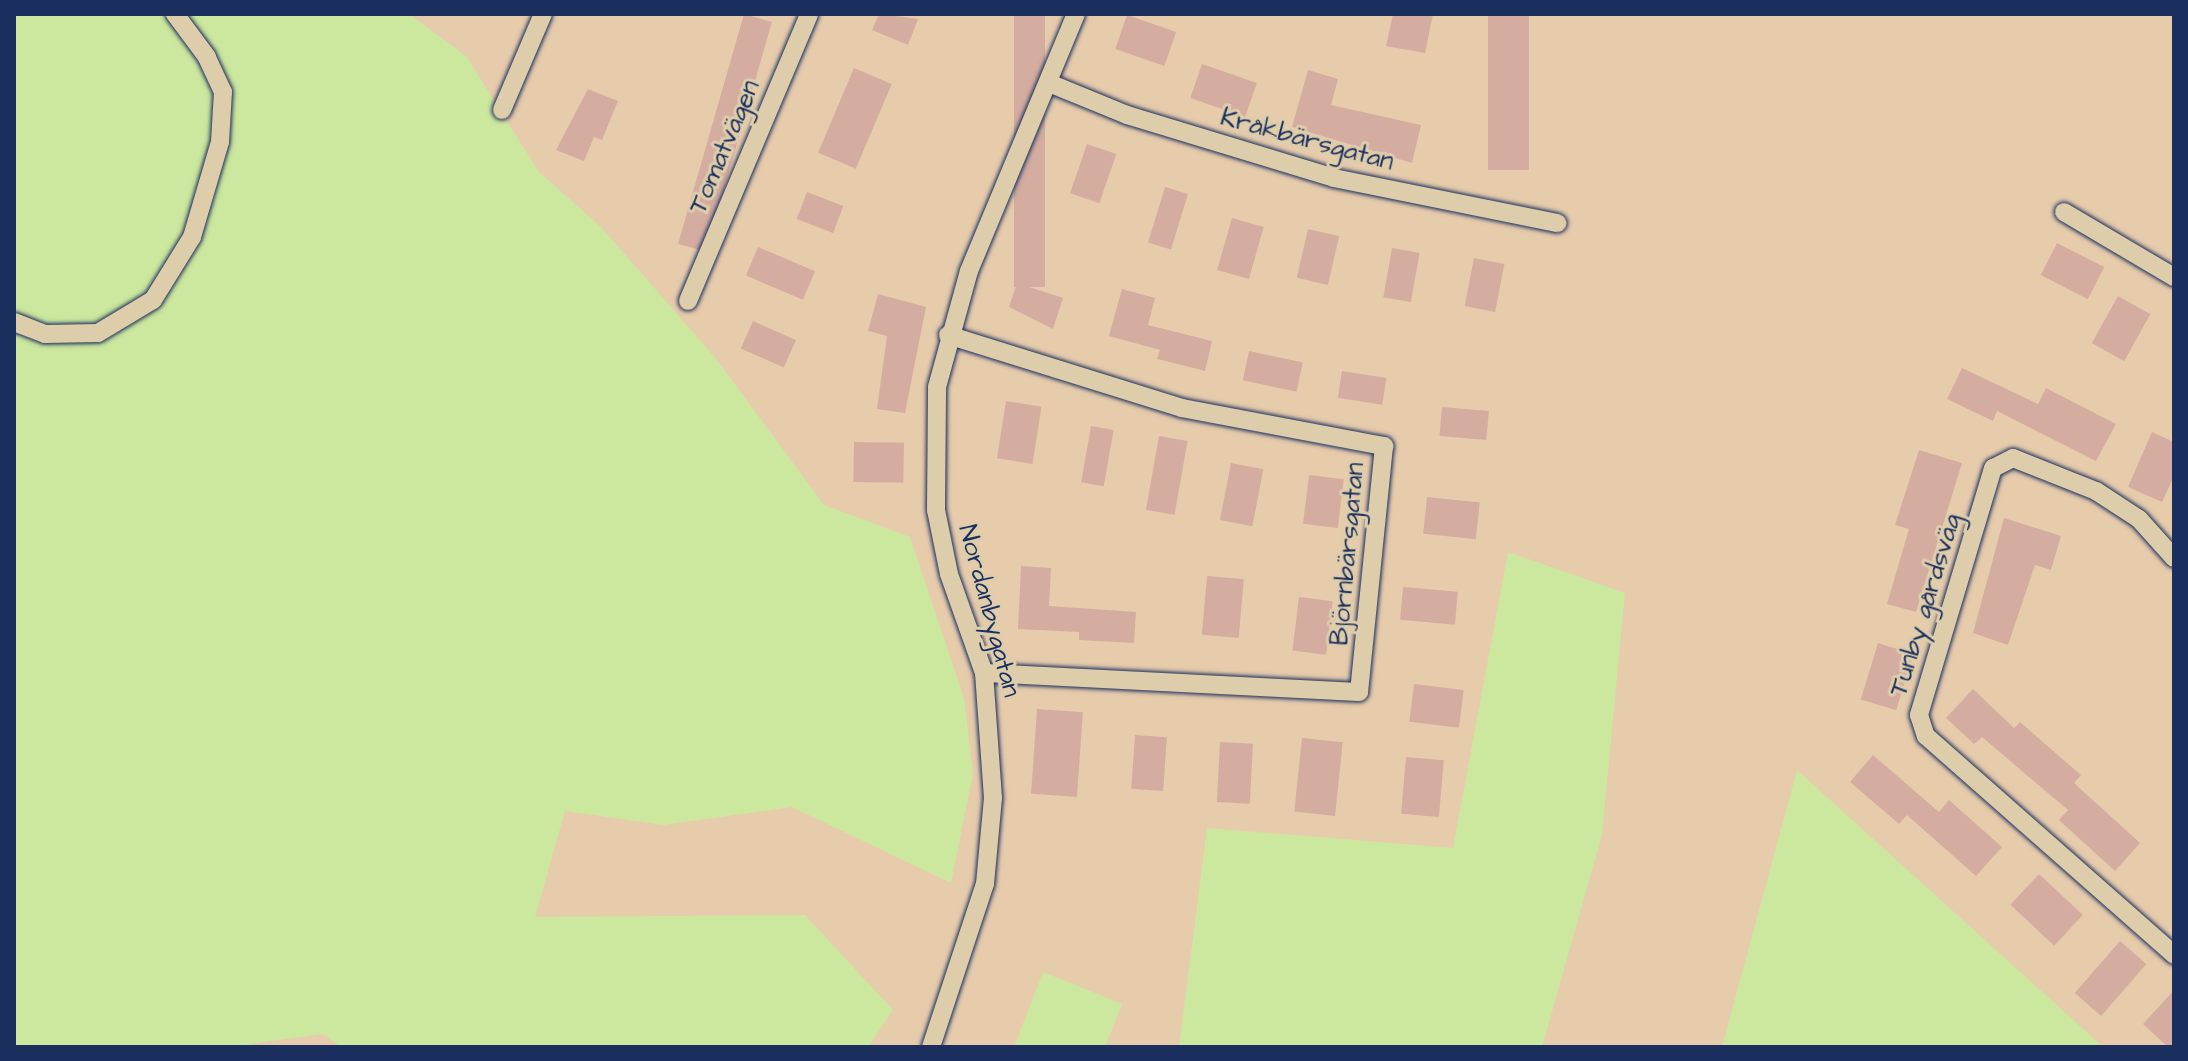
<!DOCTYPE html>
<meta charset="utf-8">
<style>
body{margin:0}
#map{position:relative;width:2188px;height:1061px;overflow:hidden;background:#e7ccac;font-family:"Architects Daughter",sans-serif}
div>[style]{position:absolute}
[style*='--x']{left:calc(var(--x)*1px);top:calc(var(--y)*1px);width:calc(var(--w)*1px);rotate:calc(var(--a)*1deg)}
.green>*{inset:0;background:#cce79e}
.building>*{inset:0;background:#d4ada0;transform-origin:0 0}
.roads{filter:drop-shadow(0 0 2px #1b2f5e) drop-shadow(0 0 2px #1b2f5e)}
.street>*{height:18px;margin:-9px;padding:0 9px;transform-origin:9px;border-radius:9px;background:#decdab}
span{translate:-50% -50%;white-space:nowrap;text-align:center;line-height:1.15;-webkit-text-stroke:6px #decdab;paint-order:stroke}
.street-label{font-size:26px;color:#1b2f5e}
.frame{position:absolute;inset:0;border:16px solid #1b2f5e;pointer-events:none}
</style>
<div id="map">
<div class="green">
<i style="clip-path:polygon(14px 14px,409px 14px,466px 56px,539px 172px,601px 227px,717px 360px,824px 505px,910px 537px,964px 698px,973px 774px,951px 883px,792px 807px,663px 825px,565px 811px,535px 917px,805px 915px,893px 1010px,868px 1047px,342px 1047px,322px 1034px,229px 1047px,14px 1047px)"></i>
<i style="clip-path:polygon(1508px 552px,1625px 593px,1602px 835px,1542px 1047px,1179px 1047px,1207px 828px,1453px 848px)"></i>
<i style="clip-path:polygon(1797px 770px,2103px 1047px,1722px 1047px)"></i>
<i style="clip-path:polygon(1043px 972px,1122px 1004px,1105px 1047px,1014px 1047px)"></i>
</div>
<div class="building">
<i style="left:744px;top:14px;width:29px;height:239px;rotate:16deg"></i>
<i style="clip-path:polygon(879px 14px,918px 19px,908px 45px,872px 30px)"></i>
<i style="left:1014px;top:14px;width:31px;height:273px"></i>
<i style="clip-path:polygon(1393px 14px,1433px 14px,1425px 53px,1386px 46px)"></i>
<i style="left:1488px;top:14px;width:41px;height:156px"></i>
<i style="left:1127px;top:15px;width:52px;height:36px;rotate:19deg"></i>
<i style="left:1202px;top:64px;width:58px;height:36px;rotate:19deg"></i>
<i style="left:854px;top:68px;width:41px;height:92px;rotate:23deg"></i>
<i style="clip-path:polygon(1308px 70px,1338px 79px,1331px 105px,1421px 125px,1412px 163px,1292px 127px)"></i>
<i style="clip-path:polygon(588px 89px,618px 101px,602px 140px,594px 137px,584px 161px,556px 150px)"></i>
<i style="left:1087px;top:144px;width:31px;height:52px;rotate:19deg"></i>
<i style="left:1165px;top:187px;width:24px;height:58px;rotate:17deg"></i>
<i style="left:807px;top:192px;width:39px;height:29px;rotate:21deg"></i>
<i style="left:1232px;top:218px;width:33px;height:54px;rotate:16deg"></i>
<i style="left:1308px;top:229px;width:32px;height:50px;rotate:13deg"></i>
<i style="left:2057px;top:243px;width:53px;height:36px;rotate:27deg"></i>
<i style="left:758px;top:247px;width:62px;height:31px;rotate:23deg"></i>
<i style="left:1392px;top:248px;width:28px;height:50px;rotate:10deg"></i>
<i style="left:1474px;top:258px;width:31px;height:49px;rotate:11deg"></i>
<i style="clip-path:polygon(1017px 283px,1063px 298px,1053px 329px,1009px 307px)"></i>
<i style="clip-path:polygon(1122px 289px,1155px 298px,1148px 325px,1212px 341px,1205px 371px,1157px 359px,1160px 350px,1109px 336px)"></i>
<i style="clip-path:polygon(878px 294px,926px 307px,905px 413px,877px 409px,887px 336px,868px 331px)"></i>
<i style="left:2118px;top:296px;width:37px;height:54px;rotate:29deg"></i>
<i style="left:753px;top:321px;width:47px;height:30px;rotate:24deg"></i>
<i style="left:1249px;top:351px;width:55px;height:30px;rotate:12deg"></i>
<i style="clip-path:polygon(1962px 368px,2038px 404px,2046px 388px,2116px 424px,2096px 461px,1997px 411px,1993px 421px,1947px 399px)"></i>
<i style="left:1342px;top:371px;width:45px;height:27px;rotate:9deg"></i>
<i style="left:1006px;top:401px;width:36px;height:58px;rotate:9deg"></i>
<i style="left:1442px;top:407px;width:47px;height:29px;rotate:5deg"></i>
<i style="left:1091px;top:426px;width:23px;height:57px;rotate:10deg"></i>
<i style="clip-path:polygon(2152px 432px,2174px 442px,2174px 476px,2162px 502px,2128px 487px)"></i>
<i style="left:1159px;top:436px;width:29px;height:75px;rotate:10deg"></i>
<i style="left:854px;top:442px;width:50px;height:40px;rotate:1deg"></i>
<i style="clip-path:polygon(1919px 450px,1962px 463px,1916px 612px,1887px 604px,1909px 529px,1895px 525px)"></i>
<i style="left:1231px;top:463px;width:33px;height:58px;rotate:11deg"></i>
<i style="left:1309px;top:475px;width:35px;height:49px;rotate:7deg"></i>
<i style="left:1427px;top:497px;width:53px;height:37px;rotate:6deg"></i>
<i style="clip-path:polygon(2004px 518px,2061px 536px,2051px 570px,2035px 565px,2008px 645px,1973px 633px)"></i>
<i style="clip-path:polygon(1021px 566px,1051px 568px,1049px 606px,1136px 612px,1134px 643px,1079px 640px,1079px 632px,1018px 629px)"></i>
<i style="left:1207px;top:576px;width:37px;height:59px;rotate:5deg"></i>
<i style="left:1403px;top:587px;width:55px;height:33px;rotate:5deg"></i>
<i style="left:1299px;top:597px;width:34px;height:54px;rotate:7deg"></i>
<i style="left:1878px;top:643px;width:37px;height:59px;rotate:17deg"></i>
<i style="left:1414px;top:684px;width:50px;height:38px;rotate:7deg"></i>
<i style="clip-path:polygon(1973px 689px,2014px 728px,2020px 722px,2081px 775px,2074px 783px,2140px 843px,2115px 871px,2059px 820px,2068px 810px,1982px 737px,1974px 744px,1946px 718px)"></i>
<i style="left:1037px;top:709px;width:46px;height:85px;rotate:4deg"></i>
<i style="left:1135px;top:735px;width:32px;height:54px;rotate:4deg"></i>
<i style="left:1302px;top:738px;width:41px;height:74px;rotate:6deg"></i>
<i style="left:1220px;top:742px;width:33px;height:60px;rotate:3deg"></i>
<i style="clip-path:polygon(1873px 755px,1939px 812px,1949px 800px,2002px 847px,1976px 876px,1907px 815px,1899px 824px,1850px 782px)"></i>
<i style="left:1406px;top:757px;width:38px;height:57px;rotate:5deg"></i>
<i style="left:2039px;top:874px;width:60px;height:42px;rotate:43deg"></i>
<i style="left:2120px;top:941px;width:35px;height:69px;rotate:41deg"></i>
<i style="clip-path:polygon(2174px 990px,2174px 1047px,2168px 1047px,2143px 1024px)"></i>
</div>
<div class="roads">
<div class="street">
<i style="--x:1049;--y:83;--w:84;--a:22.3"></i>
<i style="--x:1127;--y:115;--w:216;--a:16.9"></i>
<i style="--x:1334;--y:178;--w:228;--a:11.4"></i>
<i style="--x:502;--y:110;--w:104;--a:-66.9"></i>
<i style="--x:2064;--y:212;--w:128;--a:30.6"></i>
<i style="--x:688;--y:301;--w:311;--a:-67.1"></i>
<i style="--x:14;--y:322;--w:33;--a:21"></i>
<i style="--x:45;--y:334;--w:53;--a:-1.1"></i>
<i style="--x:98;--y:333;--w:64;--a:-31"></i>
<i style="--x:153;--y:300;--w:74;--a:-58.2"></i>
<i style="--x:192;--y:237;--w:99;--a:-73.6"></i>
<i style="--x:220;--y:142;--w:50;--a:-86.6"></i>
<i style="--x:223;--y:92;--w:38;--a:-115"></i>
<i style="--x:207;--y:57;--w:54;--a:-126.7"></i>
<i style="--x:948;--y:335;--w:245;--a:17.3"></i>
<i style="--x:1182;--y:408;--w:206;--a:10.7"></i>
<i style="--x:1384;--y:446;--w:247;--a:95.8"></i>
<i style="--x:1359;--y:692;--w:375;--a:-177.1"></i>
<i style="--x:2174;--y:558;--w:52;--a:-131.9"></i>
<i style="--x:2139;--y:519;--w:51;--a:-146.9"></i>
<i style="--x:2096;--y:491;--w:89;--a:-158.3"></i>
<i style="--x:2013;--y:458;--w:22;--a:153"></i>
<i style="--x:1993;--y:468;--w:258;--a:106.7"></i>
<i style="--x:1919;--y:715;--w:22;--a:72"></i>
<i style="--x:1926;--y:736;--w:331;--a:41.4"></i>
<i style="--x:931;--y:1047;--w:172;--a:-71.7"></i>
<i style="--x:985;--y:884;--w:86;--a:-84.7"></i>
<i style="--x:993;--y:798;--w:125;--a:-94.1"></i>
<i style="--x:984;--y:673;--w:105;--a:-109.5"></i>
<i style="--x:949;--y:574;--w:65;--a:-101.5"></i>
<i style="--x:936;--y:510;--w:123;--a:-89.5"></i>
<i style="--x:937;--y:387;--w:120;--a:-74.6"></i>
<i style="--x:969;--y:271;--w:278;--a:-67.4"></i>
</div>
</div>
<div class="street-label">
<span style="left:1307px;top:140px;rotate:15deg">Kråkbärsgatan</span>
<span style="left:725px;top:147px;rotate:-67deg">Tomatvägen</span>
<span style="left:1348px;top:554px;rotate:-85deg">Björnbärsgatan</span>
<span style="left:1926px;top:605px;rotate:-73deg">Tunby gårdsväg</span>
<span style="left:989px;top:611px;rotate:75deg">Nordanbygatan</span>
</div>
<div class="frame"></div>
</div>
